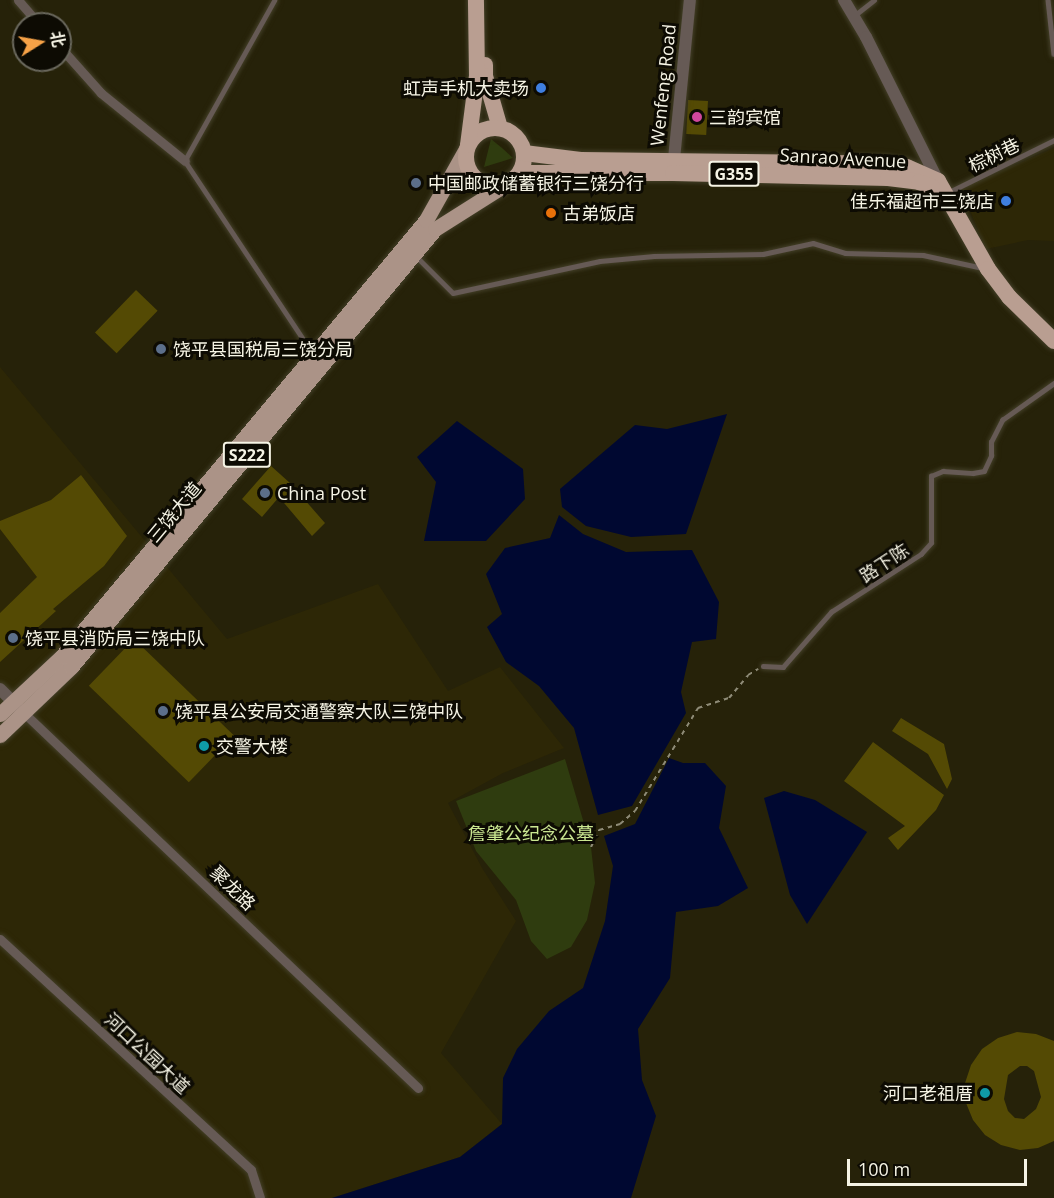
<!DOCTYPE html>
<meta charset="utf-8">
<style>
body{margin:0}
#map{position:relative;width:1054px;height:1198px;overflow:hidden;background:#262209;font-family:"Open Sans","Noto Sans SC",sans-serif}
div>[style]{position:absolute}
[style*='--x']{left:calc(var(--x)*1px);top:calc(var(--y)*1px);width:calc(var(--w)*1px);rotate:calc(var(--a)*1deg)}
.built>*{inset:0;background:#2d2706}
.green>*{inset:0;background:#2f3c0f}
.water>*{inset:0;background:#000831}
.building>*{inset:0;background:#544a04;transform-origin:0 0}
.path>*{height:2px;margin-top:-1px;transform-origin:0;background:repeating-linear-gradient(90deg,#8e8b77 0 4.5px,transparent 0 9px)}
.roads{filter:drop-shadow(0 0 2px #433f28) drop-shadow(0 0 2px #433f28)}
.service>*{height:4.5px;margin:-2.25px;padding:0 2.25px;transform-origin:2.25px;border-radius:2.25px;background:#665a55}
.minor>*{height:9px;margin:-4.5px;padding:0 4.5px;transform-origin:4.5px;border-radius:4.5px;background:#665a55}
.tertiary>*{height:12px;margin:-6px;padding:0 6px;transform-origin:6px;border-radius:6px;background:#665a55}
.primary>*{height:15px;margin:-7.5px;padding:0 7.5px;transform-origin:7.5px;border-radius:7.5px;background:#ab9387}
.trunk>*{height:16px;margin:-8px;padding:0 8px;transform-origin:8px;border-radius:8px;background:#b99e91}
.trunk>.ring{margin:-8px;padding:0;box-sizing:content-box;background:none;border:16px solid #b99e91;border-radius:50%}
.dots>*{width:16px;height:16px;translate:-50% -50%;box-sizing:border-box;border:3px solid #0d0b03;border-radius:50%}
span{translate:-50% -50%;white-space:nowrap;text-align:center;line-height:1.15;-webkit-text-stroke:6px #0d0b03;paint-order:stroke}
.shield-label span{padding:2px 4px;background:#0d0b03;border:2px solid;border-radius:4px;-webkit-text-stroke-width:0}
.shield-label{font-size:16px;color:#f6f4e5;font-weight:700}
.street-label{font-size:18px;color:#f6f4e5}
.poi-label{font-size:18px;color:#f6f4e5}
.right{translate:-100% -50%;text-align:right}
.left{translate:0 -50%;text-align:left}
.park-label{font-size:18px;color:#cae691}
.north{position:absolute;left:12px;top:12px;width:60px;height:60px;box-sizing:border-box;background:#0d0b03;border:2px solid #6a685d;border-radius:50%;rotate:79deg;font-size:16px;font-weight:700;line-height:24px;text-align:center;color:#f6f4e5}
.north::after{content:'';display:block;margin:auto;width:21px;height:27px;background:#f6a247;clip-path:polygon(50% 0,100% 100%,50% 72%,0 100%)}
.scale{position:absolute;left:847px;top:1159px;width:180px;height:27px;box-sizing:border-box;border:3px solid #f6f4e5;border-top:0;padding-left:8px;font-size:18px;line-height:21px;white-space:nowrap;color:#f6f4e5;-webkit-text-stroke:4px #0d0b03;paint-order:stroke}
</style>
<div id="map">
<div class="built">
<i style="clip-path:polygon(1054px 148px,1054px 241px,1028px 240px,986px 249px,961px 189px)"></i>
<i style="clip-path:polygon(0 367px,227px 639px,378px 584px,448px 691px,500px 667px,564px 748px,503px 773px,448px 803px,482px 868px,516px 921px,441px 1053px,502px 1124px,460px 1157px,332px 1198px,0 1198px)"></i>
</div>
<div class="green">
<i style="clip-path:polygon(491px 139px,502px 148px,513px 158px,484px 167px)"></i>
<i style="clip-path:polygon(565px 759px,591px 847px,595px 883px,587px 920px,571px 947px,547px 959px,531px 941px,516px 900px,476px 851px,456px 801px)"></i>
</div>
<div class="water">
<i style="clip-path:polygon(727px 414px,686px 534px,631px 537px,586px 526px,562px 507px,560px 489px,635px 425px,667px 429px)"></i>
<i style="clip-path:polygon(457px 421px,523px 469px,525px 499px,486px 541px,424px 541px,436px 482px,417px 457px)"></i>
<i style="clip-path:polygon(559px 515px,583px 534px,626px 552px,692px 550px,719px 602px,716px 639px,692px 642px,681px 692px,686px 713px,632px 806px,598px 815px,574px 728px,539px 686px,506px 662px,487px 627px,502px 614px,486px 574px,505px 548px,550px 538px)"></i>
<i style="clip-path:polygon(669px 758px,683px 763px,705px 763px,726px 786px,719px 828px,748px 888px,718px 906px,676px 912px,670px 978px,638px 1029px,642px 1080px,656px 1116px,631px 1198px,332px 1198px,460px 1157px,502px 1124px,503px 1078px,517px 1049px,549px 1011px,583px 988px,605px 921px,613px 866px,604px 836px,635px 824px)"></i>
<i style="clip-path:polygon(784px 791px,815px 800px,867px 832px,807px 924px,790px 895px,764px 798px)"></i>
</div>
<div class="building">
<i style="left:688px;top:100px;width:20px;height:34px;rotate:3deg"></i>
<i style="left:136px;top:290px;width:30px;height:59px;rotate:44deg"></i>
<i style="clip-path:polygon(271px 466px,290px 483px,325px 523px,312px 536px,279px 497px,262px 517px,242px 499px)"></i>
<i style="clip-path:polygon(81px 475px,127px 536px,104px 566px,53px 609px,56px 611px,0 662px,0 613px,37px 577px,0 529px,0 521px,51px 500px)"></i>
<i style="left:134px;top:639px;width:139px;height:65px;rotate:44deg"></i>
<i style="clip-path:polygon(901px 718px,944px 744px,952px 779px,947px 789px,928px 754px,892px 731px)"></i>
<i style="clip-path:polygon(873px 742px,944px 795px,936px 810px,898px 850px,888px 838px,905px 826px,844px 781px)"></i>
<i style="clip-path:polygon(evenodd,1017px 1032px,1036px 1034px,1054px 1041px,1054px 1141px,1038px 1148px,1020px 1150px,1001px 1145px,985px 1135px,973px 1120px,966px 1103px,965px 1083px,971px 1065px,982px 1049px,998px 1038px,1017px 1032px,1020px 1066px,1027px 1066px,1034px 1071px,1041px 1097px,1036px 1109px,1024px 1119px,1015px 1118px,1008px 1111px,1004px 1099px,1008px 1075px,1020px 1066px)"></i>
</div>
<div class="path">
<i style="--x:591;--y:847;--w:19;--a:-65"></i>
<i style="--x:599;--y:830;--w:22;--a:-16"></i>
<i style="--x:620;--y:824;--w:20;--a:-41"></i>
<i style="--x:635;--y:811;--w:121;--a:-58.5"></i>
<i style="--x:698;--y:708;--w:33;--a:-18"></i>
<i style="--x:729;--y:698;--w:30;--a:-50"></i>
<i style="--x:748;--y:675;--w:12;--a:-31"></i>
</div>
<div class="roads">
<div class="service">
<i style="--x:275;--y:0;--w:184;--a:119.2"></i>
<i style="--x:185;--y:161;--w:229;--a:56.4"></i>
<i style="--x:1048;--y:0;--w:54;--a:83.7"></i>
<i style="--x:855;--y:15;--w:24;--a:-38"></i>
<i style="--x:949;--y:192;--w:117;--a:-26.3"></i>
<i style="--x:416;--y:256;--w:52;--a:45"></i>
<i style="--x:453;--y:293;--w:150;--a:-12.3"></i>
<i style="--x:600;--y:261;--w:54;--a:-5.3"></i>
<i style="--x:654;--y:256;--w:109;--a:-1.1"></i>
<i style="--x:763;--y:254;--w:51;--a:-12.4"></i>
<i style="--x:813;--y:243;--w:34;--a:17"></i>
<i style="--x:845;--y:253;--w:78;--a:1.5"></i>
<i style="--x:923;--y:255;--w:61;--a:12.2"></i>
<i style="--x:763;--y:666;--w:20;--a:3"></i>
<i style="--x:783;--y:667;--w:73;--a:-48.9"></i>
<i style="--x:831;--y:612;--w:107;--a:-32.8"></i>
<i style="--x:921;--y:554;--w:15;--a:-48"></i>
<i style="--x:931;--y:543;--w:67;--a:-90"></i>
<i style="--x:931;--y:476;--w:13;--a:-23"></i>
<i style="--x:943;--y:471;--w:30;--a:4"></i>
<i style="--x:973;--y:473;--w:11;--a:-10"></i>
<i style="--x:984;--y:471;--w:17;--a:-65"></i>
<i style="--x:991;--y:456;--w:14;--a:-90"></i>
<i style="--x:991;--y:442;--w:25;--a:-63"></i>
<i style="--x:1002;--y:420;--w:64;--a:-35.4"></i>
</div>
<div class="minor">
<i style="--x:18;--y:0;--w:32;--a:49"></i>
<i style="--x:60;--y:47;--w:62;--a:48.3"></i>
<i style="--x:101;--y:93;--w:108;--a:39"></i>
<i style="--x:24;--y:713;--w:544;--a:43.58"></i>
<i style="--x:0;--y:939;--w:341;--a:42.6"></i>
<i style="--x:251;--y:1170;--w:29;--a:72"></i>
</div>
<div class="tertiary">
<i style="--x:844;--y:0;--w:43;--a:59.3"></i>
<i style="--x:866;--y:37;--w:161;--a:63.4"></i>
<i style="--x:673;--y:169;--w:170;--a:-84.3"></i>
<i style="--x:0;--y:689;--w:27;--a:45"></i>
</div>
<div class="primary">
<i style="--x:0;--y:714;--w:85;--a:-43.1"></i>
<i style="--x:62;--y:656;--w:568;--a:-50.14"></i>
<i style="--x:426;--y:220;--w:84;--a:-60.7"></i>
<i style="--x:0;--y:735;--w:98;--a:-43.8"></i>
<i style="--x:71;--y:667;--w:570;--a:-50.27"></i>
<i style="--x:435;--y:229;--w:80;--a:-32.3"></i>
</div>
<div class="trunk">
<i style="--x:485;--y:65;--w:11;--a:90"></i>
<i style="--x:485;--y:76;--w:54;--a:73.9"></i>
<i class="ring" style="left:466px;top:128px;width:42px;height:42px"></i>
<i style="--x:468;--y:145;--w:70;--a:-82.6"></i>
<i style="--x:477;--y:76;--w:76;--a:-90.8"></i>
<i style="--x:524;--y:153;--w:57;--a:7"></i>
<i style="--x:581;--y:160;--w:306;--a:0.7"></i>
<i style="--x:887;--y:164;--w:20;--a:9"></i>
<i style="--x:907;--y:167;--w:34;--a:24"></i>
<i style="--x:938;--y:181;--w:101;--a:60.4"></i>
<i style="--x:988;--y:269;--w:35;--a:53"></i>
<i style="--x:1009;--y:297;--w:63;--a:44.4"></i>
<i style="--x:520;--y:173;--w:153;--a:0"></i>
<i style="--x:673;--y:173;--w:215;--a:1.3"></i>
<i style="--x:888;--y:178;--w:31;--a:7"></i>
<i style="--x:919;--y:182;--w:14;--a:21"></i>
</div>
</div>
<div class="dots">
<i style="left:541px;top:88px;background:#3f7fe0"></i>
<i style="left:697px;top:117px;background:#d1479c"></i>
<i style="left:416px;top:183px;background:#5c6f8a"></i>
<i style="left:1006px;top:201px;background:#3f7fe0"></i>
<i style="left:551px;top:213px;background:#e8710a"></i>
<i style="left:161px;top:349px;background:#5c6f8a"></i>
<i style="left:265px;top:493px;background:#5c6f8a"></i>
<i style="left:13px;top:638px;background:#5c6f8a"></i>
<i style="left:163px;top:711px;background:#5c6f8a"></i>
<i style="left:204px;top:746px;background:#0f9aa8"></i>
<i style="left:985px;top:1093px;background:#0f9aa8"></i>
</div>
<div class="shield-label">
<span style="left:734px;top:174px">G355</span>
<span style="left:247px;top:455px">S222</span>
</div>
<div class="street-label">
<span style="left:663px;top:85px;rotate:-84deg">Wenfeng Road</span>
<span style="left:994px;top:155px;rotate:-26deg">棕树巷</span>
<span style="left:843px;top:158px;rotate:3deg">Sanrao Avenue</span>
<span style="left:174px;top:512px;rotate:-50deg">三饶大道</span>
<span style="left:884px;top:563px;rotate:-33deg">路下陈</span>
<span style="left:233px;top:888px;rotate:44deg">聚龙路</span>
<span style="left:147px;top:1053px;rotate:43deg">河口公园大道</span>
</div>
<div class="poi-label">
<span class="right" style="left:529px;top:88px">虹声手机大卖场</span>
<span class="left" style="left:709px;top:117px">三韵宾馆</span>
<span class="left" style="left:428px;top:183px">中国邮政储蓄银行三饶分行</span>
<span class="right" style="left:994px;top:201px">佳乐福超市三饶店</span>
<span class="left" style="left:563px;top:213px">古弟饭店</span>
<span class="left" style="left:173px;top:349px">饶平县国税局三饶分局</span>
<span class="left" style="left:277px;top:493px">China Post</span>
<span class="left" style="left:25px;top:638px">饶平县消防局三饶中队</span>
<span class="left" style="left:175px;top:711px">饶平县公安局交通警察大队三饶中队</span>
<span class="left" style="left:216px;top:746px">交警大楼</span>
<span class="right" style="left:973px;top:1093px">河口老祖厝</span>
</div>
<div class="park-label">
<span style="left:531px;top:833px">詹肇公纪念公墓</span>
</div>
<div class="north">北</div>
<div class="scale">100 m</div>
</div>
